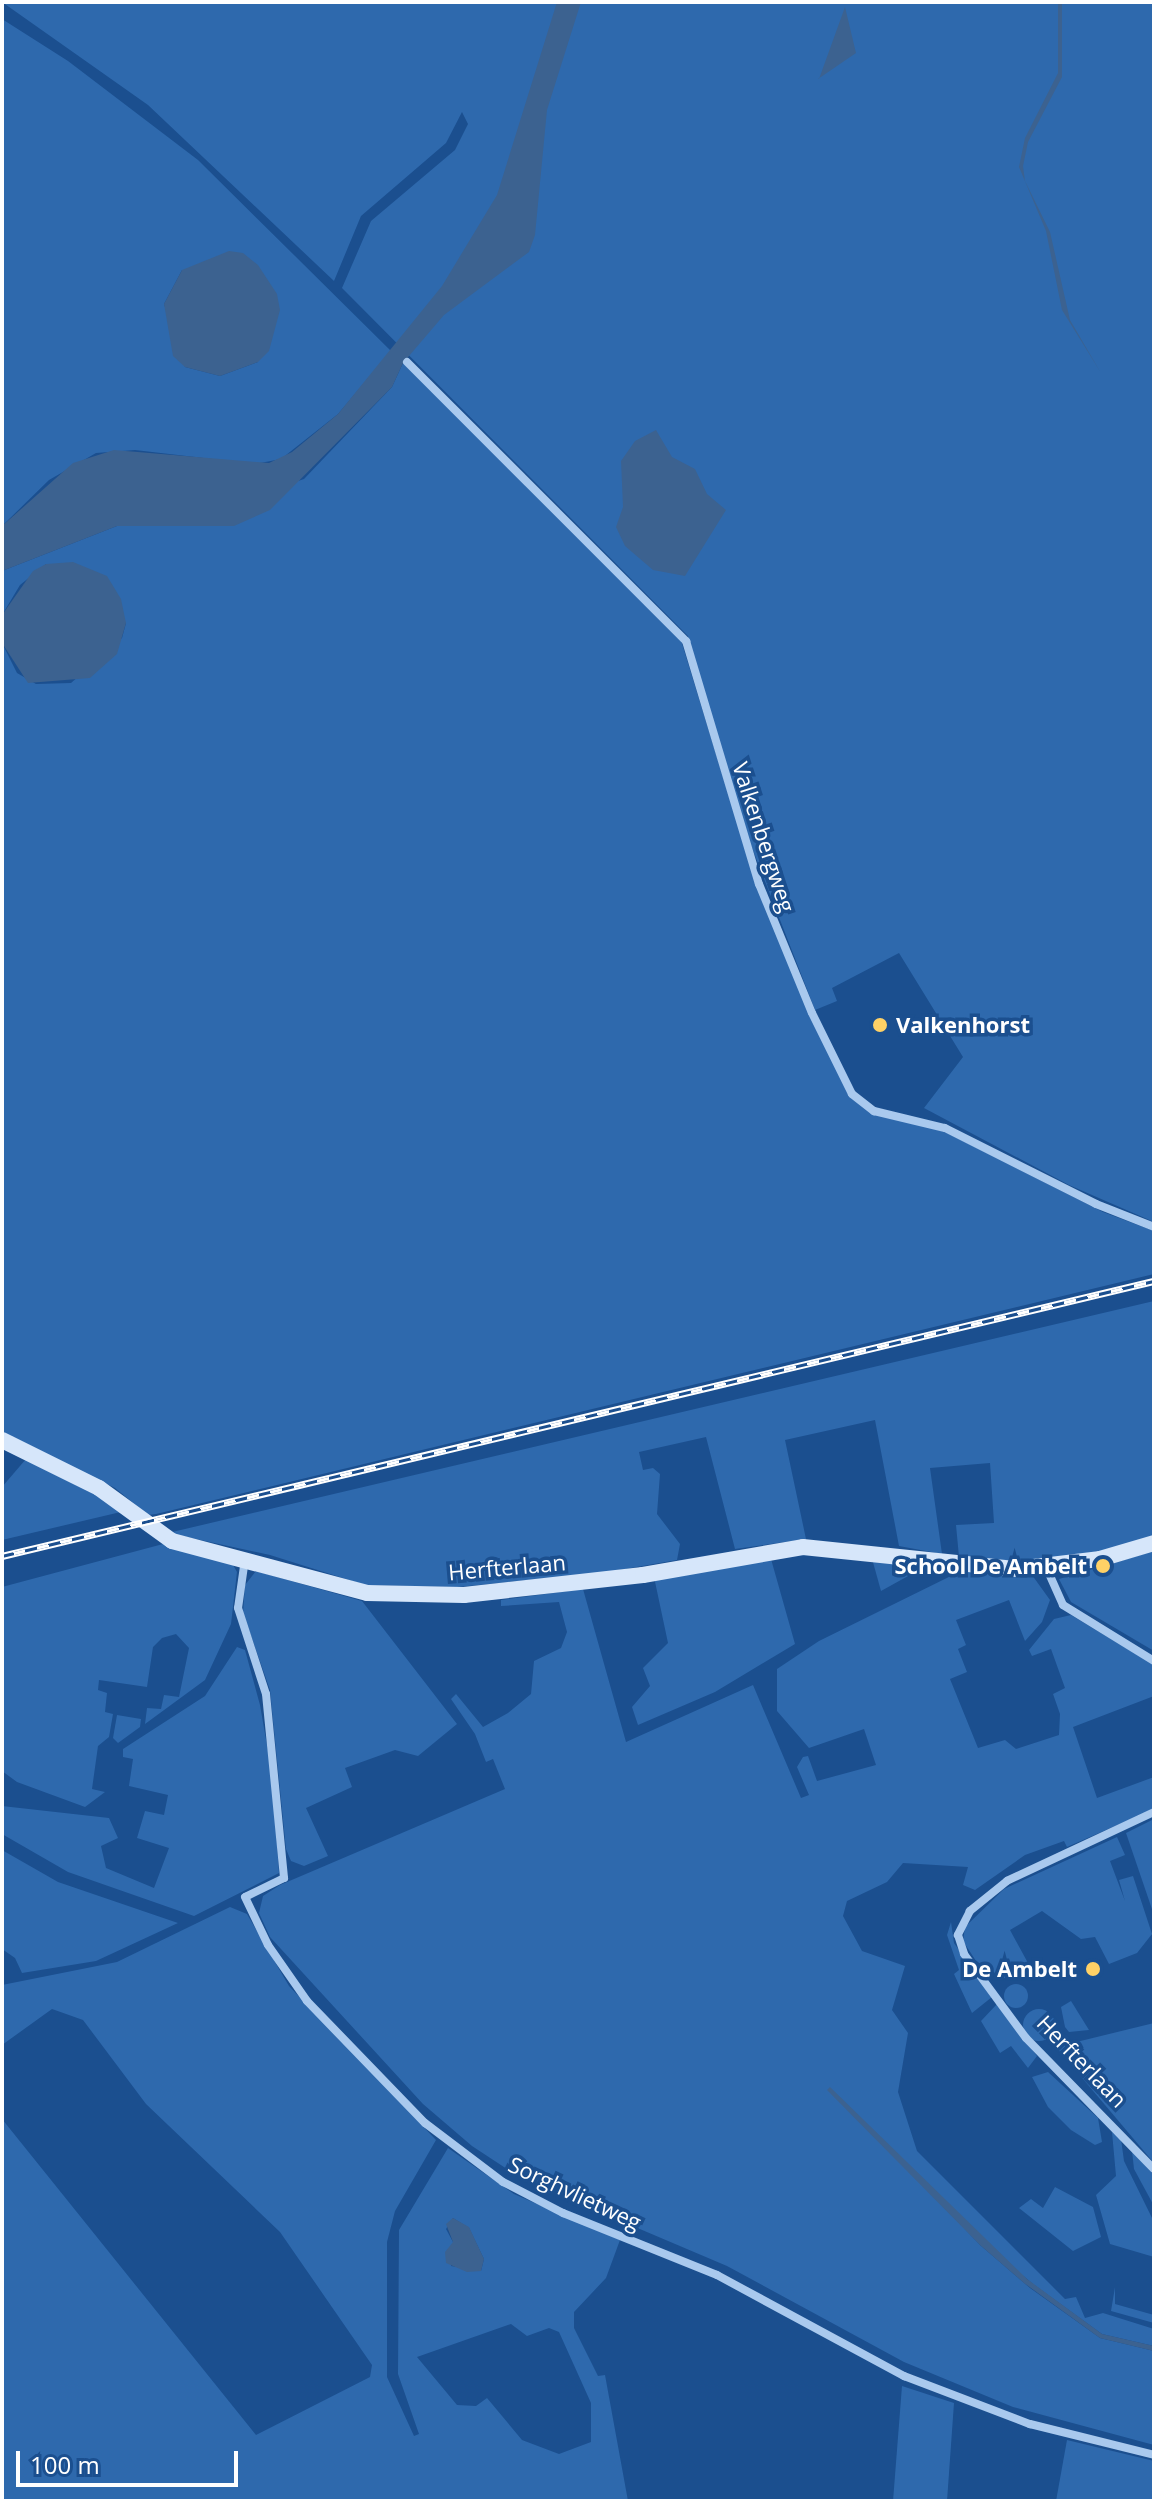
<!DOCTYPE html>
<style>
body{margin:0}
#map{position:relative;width:1156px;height:2503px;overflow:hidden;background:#1b4f8f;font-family:"Open Sans",sans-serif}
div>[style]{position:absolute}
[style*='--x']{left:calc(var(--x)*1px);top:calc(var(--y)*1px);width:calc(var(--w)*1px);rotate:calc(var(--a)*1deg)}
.green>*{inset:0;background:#2e69ad}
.round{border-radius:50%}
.water>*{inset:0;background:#3c6290}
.street>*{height:8px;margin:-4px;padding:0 4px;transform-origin:4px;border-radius:4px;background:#a9c9ee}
.secondary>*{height:16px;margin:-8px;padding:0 8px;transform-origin:8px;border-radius:8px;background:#d6e6fa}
.rail>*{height:7px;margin-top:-3.5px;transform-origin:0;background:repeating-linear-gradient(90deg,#1b4f8f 0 12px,#fff 0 24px);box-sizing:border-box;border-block:2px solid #fff}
.dots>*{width:22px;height:22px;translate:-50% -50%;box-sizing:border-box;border:4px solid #1b4f8f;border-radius:50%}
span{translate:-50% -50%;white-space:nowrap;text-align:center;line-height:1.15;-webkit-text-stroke:7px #1b4f8f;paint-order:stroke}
.street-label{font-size:22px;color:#fff}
.poi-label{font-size:22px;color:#fff;font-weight:700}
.left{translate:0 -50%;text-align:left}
.right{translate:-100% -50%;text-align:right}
.frame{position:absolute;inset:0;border:4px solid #fff;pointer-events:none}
.scale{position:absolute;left:16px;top:2451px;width:222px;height:36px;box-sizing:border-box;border:4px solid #fff;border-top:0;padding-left:10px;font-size:24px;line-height:28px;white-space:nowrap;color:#fff;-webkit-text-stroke:6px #1b4f8f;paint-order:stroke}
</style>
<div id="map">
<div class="green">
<i style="clip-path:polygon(2px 2px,1154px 2px,1154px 1222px,1069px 1185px,924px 1108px,963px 1057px,899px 953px,832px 988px,837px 1001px,815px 1010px,747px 835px,688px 636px,342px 288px,371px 221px,455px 150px,468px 124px,462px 112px,446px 143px,361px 216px,334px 281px,148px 105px)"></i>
<i style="clip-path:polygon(evenodd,2px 19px,68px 61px,198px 160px,391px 351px,338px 414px,281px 459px,255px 464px,135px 450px,96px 453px,49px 480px,2px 526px,2px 19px,182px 270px,258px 362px,220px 376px,185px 367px,164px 304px,182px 270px)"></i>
<i style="clip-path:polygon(403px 363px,680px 637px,756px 884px,848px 1094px,856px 1101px,947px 1133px,1103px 1212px,1154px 1231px,1154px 1274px,156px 1514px,148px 1515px,115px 1488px,2px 1432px,2px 643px,17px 673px,36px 684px,71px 683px,122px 638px,126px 623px,46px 564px,20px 585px,2px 615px,2px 571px,117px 526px,164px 526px,304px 479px,392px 387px)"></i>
<i style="clip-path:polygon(1154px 1301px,1154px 1537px,1120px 1548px,1035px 1562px,959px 1557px,956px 1525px,994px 1523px,990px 1463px,930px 1468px,942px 1554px,899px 1546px,875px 1420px,785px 1440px,806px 1539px,735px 1549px,706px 1437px,639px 1452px,643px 1470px,653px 1468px,660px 1474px,657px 1514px,680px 1544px,677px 1560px,602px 1573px,457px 1587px,365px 1585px,270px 1555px,168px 1533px)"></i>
<i style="clip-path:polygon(26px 1459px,53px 1472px,125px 1511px,2px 1540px,2px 1487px)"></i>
<i style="clip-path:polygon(163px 1544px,232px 1563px,237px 1572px,231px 1624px,205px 1680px,145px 1724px,147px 1708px,161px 1709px,164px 1695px,179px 1697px,189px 1648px,176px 1634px,162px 1638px,153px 1647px,147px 1687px,99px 1680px,98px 1690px,107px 1693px,105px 1712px,113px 1714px,109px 1737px,98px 1746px,92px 1789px,105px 1792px,85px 1807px,17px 1782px,2px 1771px,2px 1587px)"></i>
<i style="clip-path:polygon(1154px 1551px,1154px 1651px,1071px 1602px,1059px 1579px)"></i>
<i style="clip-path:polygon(871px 1555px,928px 1565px,881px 1591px)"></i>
<i style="clip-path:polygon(771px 1559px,795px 1644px,715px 1692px,638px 1725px,632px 1707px,650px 1686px,643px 1668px,668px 1643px,654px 1577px)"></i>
<i style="clip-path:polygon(256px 1571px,362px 1601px,457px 1724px,418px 1756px,395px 1750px,345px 1768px,352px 1787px,306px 1808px,328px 1856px,304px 1866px,291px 1861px,286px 1849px,270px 1690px,243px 1613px,245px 1585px)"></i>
<i style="clip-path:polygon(961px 1571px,1032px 1575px,1050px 1600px,1042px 1622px,1025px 1641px,1009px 1600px,956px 1620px,966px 1645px,958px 1649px,967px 1672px,950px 1679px,978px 1748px,1005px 1740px,1016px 1749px,1059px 1735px,1060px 1714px,1053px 1694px,1065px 1688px,1051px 1649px,1032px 1656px,1029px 1650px,1054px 1619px,1071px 1615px,1154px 1665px,1154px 1696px,1073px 1727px,1097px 1798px,1154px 1777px,1154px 1809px,1067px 1847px,1064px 1841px,1025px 1855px,975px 1890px,963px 1885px,968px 1867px,903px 1863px,887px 1882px,847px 1901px,843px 1916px,862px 1951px,905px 1966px,892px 2010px,908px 2033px,898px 2092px,917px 2151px,1065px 2299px,1076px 2297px,1085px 2318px,1103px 2313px,1154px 2329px,1154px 2346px,1102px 2334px,1033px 2284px,983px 2242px,829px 2087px,980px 2245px,1030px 2288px,1100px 2338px,1154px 2351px,1154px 2445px,1013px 2407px,904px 2362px,727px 2266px,522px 2179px,472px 2146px,423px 2104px,270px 1937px,259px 1913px,263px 1896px,280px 1885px,505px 1789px,493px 1759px,486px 1762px,475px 1734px,451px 1699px,456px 1694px,483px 1727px,508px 1713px,531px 1694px,534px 1661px,561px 1648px,567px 1632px,559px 1602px,501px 1606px,501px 1600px,583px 1589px,626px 1742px,753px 1685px,801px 1798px,809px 1795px,797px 1767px,803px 1757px,808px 1756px,817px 1781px,876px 1765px,864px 1729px,809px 1748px,777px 1711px,777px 1669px,819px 1641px)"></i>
<i style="clip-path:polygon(237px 1647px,245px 1650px,260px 1705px,272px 1774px,279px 1873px,194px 1916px,68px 1872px,2px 1834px,2px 1806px,109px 1818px,118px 1838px,101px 1846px,106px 1868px,154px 1888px,169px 1848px,137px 1838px,145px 1811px,164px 1815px,168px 1795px,129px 1786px,133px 1759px,123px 1757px,123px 1749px,205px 1696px)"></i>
<i style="clip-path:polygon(117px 1715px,141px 1719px,140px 1727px,118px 1743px,113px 1738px)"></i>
<i style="clip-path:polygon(1154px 1819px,1154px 1915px,1126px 1833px)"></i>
<i style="clip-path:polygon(1117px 1837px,1125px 1855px,1110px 1861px,1125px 1901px,1119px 1880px,1133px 1876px,1152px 1934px,1137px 1953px,1109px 1964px,1095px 1937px,1081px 1939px,1042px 1911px,1010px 1930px,1034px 1974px,1003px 1978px,976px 1961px,963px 1941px,965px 1927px,1004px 1889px)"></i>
<i style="clip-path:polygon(2px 1850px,58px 1882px,178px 1923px,96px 1961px,22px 1973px,15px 1958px,2px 1949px)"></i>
<i style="clip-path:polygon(evenodd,230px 1907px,247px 1914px,289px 1986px,436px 2140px,395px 2211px,387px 2242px,387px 2377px,414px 2436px,419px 2434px,398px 2374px,399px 2230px,448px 2148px,514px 2194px,620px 2240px,606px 2278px,574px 2312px,574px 2328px,598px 2376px,605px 2375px,628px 2501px,2px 2501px,2px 2119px,256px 2435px,370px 2377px,372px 2365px,280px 2232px,146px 2104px,83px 2020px,52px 2009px,2px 2045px,2px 1985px,117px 1962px,230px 1907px,453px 2218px,469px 2228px,484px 2259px,481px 2271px,451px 2266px,453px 2242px,446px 2229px,453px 2218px,230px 1907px,511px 2324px,527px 2336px,549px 2328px,559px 2332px,591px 2403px,591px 2442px,559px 2454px,522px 2440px,487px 2398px,476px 2406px,457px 2405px,417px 2357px,511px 2324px)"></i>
<i style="clip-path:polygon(951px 1922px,954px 1943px,992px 1997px,972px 2013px,954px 1974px,959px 1970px,947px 1935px)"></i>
<i class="round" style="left:1004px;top:1984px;width:24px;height:24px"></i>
<i style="clip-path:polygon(1071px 2001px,1089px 2030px,1069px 2032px,1065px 2027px,1061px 2007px)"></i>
<i style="clip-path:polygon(997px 2004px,1037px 2056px,1028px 2068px,1011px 2046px,1000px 2053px,981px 2021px)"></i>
<i class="round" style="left:1023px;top:2009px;width:32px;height:32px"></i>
<i style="clip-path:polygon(1154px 2023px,1154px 2163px,1056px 2047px)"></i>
<i style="clip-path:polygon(1048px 2072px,1098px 2118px,1102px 2142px,1095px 2145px,1071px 2130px,1048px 2107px,1032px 2077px)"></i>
<i style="clip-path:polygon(1112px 2132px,1121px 2139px,1124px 2161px,1154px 2222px,1154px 2257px,1110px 2244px,1096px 2195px,1116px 2176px)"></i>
<i style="clip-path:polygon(1132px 2151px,1154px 2175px,1154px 2206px,1134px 2169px)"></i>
<i style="clip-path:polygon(1055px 2187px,1093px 2207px,1101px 2237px,1073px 2251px,1019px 2208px,1031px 2199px,1043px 2208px)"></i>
<i style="clip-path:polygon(1115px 2287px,1115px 2304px,1154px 2315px,1154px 2323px,1111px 2311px)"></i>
<i style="clip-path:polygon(902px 2386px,954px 2403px,947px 2501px,893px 2501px)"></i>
<i style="clip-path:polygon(1067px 2440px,1154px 2461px,1154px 2501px,1056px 2501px)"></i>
</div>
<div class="water">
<i style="clip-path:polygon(557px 2px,581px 2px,547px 110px,535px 235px,529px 252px,444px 315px,403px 363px,392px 387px,270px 510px,234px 526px,117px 526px,2px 571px,2px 526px,73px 463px,114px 450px,269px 463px,292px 452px,338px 414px,442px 286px,497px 195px)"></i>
<i style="clip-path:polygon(1058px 2px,1062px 2px,1062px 77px,1028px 142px,1023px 166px,1025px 181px,1050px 232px,1070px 320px,1101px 373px,1062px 310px,1046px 231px,1019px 167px,1025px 138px,1058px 73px)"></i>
<i style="clip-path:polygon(845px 7px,856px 53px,818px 79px,819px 79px)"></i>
<i style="clip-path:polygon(229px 251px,243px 253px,258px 265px,277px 294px,280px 310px,269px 351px,258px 362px,220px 376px,185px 367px,173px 356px,164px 304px,182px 270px)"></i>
<i style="clip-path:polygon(656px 430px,672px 457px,695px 469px,707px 494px,726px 510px,685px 576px,653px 570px,625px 546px,616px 527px,623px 507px,621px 461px,635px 441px)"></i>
<i style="clip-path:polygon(73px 562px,107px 576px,121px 599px,126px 623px,117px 654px,90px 678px,28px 683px,2px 643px,2px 615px,33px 571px,46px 564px)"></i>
<i style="clip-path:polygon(830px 2087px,1027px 2279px,1102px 2334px,1154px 2346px,1154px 2351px,1100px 2338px,1024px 2283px,980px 2245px,827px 2090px)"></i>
<i style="clip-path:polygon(453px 2218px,469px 2227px,484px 2259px,481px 2271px,467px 2272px,446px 2263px,445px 2252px,453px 2242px,446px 2224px)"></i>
</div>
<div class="street">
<i style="--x:407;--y:362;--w:395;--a:45"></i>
<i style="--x:686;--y:641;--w:254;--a:73.3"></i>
<i style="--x:759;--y:884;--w:139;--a:67.7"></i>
<i style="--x:812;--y:1013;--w:90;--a:63.7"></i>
<i style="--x:852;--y:1094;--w:28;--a:38"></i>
<i style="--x:874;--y:1111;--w:73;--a:13.5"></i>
<i style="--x:945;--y:1128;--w:169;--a:26.7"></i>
<i style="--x:1096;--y:1204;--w:62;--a:21.6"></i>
<i style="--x:245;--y:1559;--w:49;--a:98.1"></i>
<i style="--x:238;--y:1608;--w:90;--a:72"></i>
<i style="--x:266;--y:1694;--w:185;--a:84.4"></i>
<i style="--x:284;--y:1878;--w:43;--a:154"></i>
<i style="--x:245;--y:1897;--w:53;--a:64.4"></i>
<i style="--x:268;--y:1945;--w:68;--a:55.1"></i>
<i style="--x:307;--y:2001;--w:170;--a:46"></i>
<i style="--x:425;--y:2123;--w:98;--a:37.1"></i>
<i style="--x:503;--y:2182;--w:68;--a:27.3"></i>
<i style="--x:563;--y:2213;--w:166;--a:21.9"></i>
<i style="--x:717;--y:2275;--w:213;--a:28.4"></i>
<i style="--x:904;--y:2376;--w:135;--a:20.9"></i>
<i style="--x:1030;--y:2424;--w:128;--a:14"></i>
<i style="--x:1047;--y:1569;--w:39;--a:66"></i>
<i style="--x:1063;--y:1605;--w:107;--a:31.6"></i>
<i style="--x:1154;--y:1812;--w:162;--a:154.9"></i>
<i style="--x:1007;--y:1881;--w:48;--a:141"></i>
<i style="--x:970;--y:1911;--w:27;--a:117"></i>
<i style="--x:958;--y:1935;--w:20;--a:72"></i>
<i style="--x:964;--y:1954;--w:104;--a:53.6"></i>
<i style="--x:1026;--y:2038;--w:183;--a:45.7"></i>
</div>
<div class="secondary">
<i style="--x:2;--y:1440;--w:108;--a:26.3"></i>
<i style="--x:99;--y:1488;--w:90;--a:36"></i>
<i style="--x:172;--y:1541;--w:202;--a:14.9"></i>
<i style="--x:367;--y:1593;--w:97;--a:1.2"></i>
<i style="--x:464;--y:1595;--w:180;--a:-6.4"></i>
<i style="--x:643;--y:1575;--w:162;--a:-9.9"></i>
<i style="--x:803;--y:1547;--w:215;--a:5.9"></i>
<i style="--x:1017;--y:1569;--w:84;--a:-6.9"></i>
<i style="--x:1100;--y:1559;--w:56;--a:-16.5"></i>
</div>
<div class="rail">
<i style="--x:2;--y:1556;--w:1184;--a:-13.43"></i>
</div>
<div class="dots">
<i style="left:880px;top:1025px;background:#ffd166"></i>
<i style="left:1103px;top:1566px;background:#ffd166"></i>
<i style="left:1093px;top:1969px;background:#ffd166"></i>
</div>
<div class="street-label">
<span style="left:764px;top:837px;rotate:72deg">Valkenbergweg</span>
<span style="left:507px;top:1567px;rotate:-5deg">Herfterlaan</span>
<span style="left:1082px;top:2061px;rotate:46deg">Herfterlaan</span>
<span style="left:575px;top:2193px;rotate:25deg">Sorghvlietweg</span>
</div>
<div class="poi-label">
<span class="left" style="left:896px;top:1025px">Valkenhorst</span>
<span class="right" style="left:1087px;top:1566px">School De Ambelt</span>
<span class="right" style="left:1077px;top:1969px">De Ambelt</span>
</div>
<div class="frame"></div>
<div class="scale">100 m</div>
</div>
